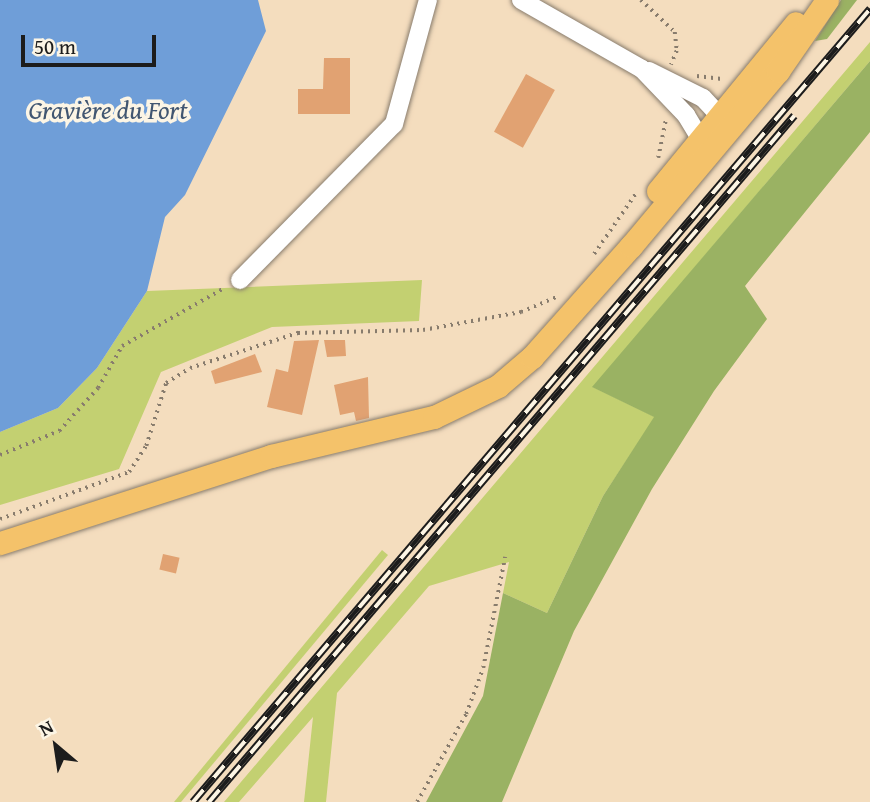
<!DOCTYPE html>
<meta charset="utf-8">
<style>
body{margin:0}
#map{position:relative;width:870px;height:802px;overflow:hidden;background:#f4ddbe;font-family:"Gentium Book Plus",serif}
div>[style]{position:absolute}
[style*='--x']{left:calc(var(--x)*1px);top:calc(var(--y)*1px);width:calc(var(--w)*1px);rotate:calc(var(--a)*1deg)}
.green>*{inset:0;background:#c3d071}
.forest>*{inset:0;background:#9ab263}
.water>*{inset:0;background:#6f9ed8}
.building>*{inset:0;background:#e1a272;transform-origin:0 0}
.path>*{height:3.5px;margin-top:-1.75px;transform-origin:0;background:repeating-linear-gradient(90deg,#887c6d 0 2px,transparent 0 7px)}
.roads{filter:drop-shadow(0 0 2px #887c6d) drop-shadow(0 0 2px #887c6d)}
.minor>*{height:18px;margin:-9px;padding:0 9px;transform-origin:9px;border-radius:9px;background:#fff}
.major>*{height:23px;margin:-11.5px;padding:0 11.5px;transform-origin:11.5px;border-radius:11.5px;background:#f4c26a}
.rail>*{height:8px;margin-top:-4px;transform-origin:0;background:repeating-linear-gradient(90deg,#fcf5e5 0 16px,#1c1c1c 0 32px);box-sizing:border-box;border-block:2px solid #1c1c1c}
span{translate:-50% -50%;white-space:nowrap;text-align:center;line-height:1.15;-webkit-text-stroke:7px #fcf5e5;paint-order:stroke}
.water-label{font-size:26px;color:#415671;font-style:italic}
.north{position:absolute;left:21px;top:711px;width:70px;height:70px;-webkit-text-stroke:5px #fcf5e5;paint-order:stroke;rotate:331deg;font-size:19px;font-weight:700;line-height:28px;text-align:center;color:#1c1c1c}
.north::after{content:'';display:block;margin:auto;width:24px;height:32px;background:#1c1c1c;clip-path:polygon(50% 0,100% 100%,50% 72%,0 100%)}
.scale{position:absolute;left:21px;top:35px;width:135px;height:32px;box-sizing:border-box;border:4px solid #1c1c1c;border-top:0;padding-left:9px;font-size:21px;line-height:24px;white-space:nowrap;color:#1c1c1c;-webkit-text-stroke:5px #fcf5e5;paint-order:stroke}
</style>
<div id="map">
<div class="green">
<i style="clip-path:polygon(870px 42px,870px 61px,593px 387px,655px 417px,603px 496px,547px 613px,503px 593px,509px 562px,429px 586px,337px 693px,326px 802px,304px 802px,313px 717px,239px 802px,224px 802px)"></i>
<i style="clip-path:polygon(422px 280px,419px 321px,272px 327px,161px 372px,119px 469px,0 505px,0 432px,58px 408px,97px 368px,147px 291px)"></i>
<i style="clip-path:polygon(382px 550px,388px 555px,181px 802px,174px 802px)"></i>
</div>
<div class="forest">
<i style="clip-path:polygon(841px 0,857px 0,827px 39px,815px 41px)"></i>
<i style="clip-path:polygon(870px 61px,870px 132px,745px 286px,767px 319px,714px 391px,652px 489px,574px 631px,502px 802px,426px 802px,483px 696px,503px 593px,547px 613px,603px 496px,654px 417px,592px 387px)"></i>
</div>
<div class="water">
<i style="clip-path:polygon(0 0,258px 0,266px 31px,185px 195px,165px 217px,147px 291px,97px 368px,58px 408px,0 432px)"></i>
</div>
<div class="building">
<i style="clip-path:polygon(324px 58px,350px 58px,350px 114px,298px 114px,298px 89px,323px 89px)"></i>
<i style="left:526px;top:74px;width:33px;height:66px;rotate:29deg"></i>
<i style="clip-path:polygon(319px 340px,302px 415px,267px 407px,276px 369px,288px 372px,294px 341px)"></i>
<i style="clip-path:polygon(324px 340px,345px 340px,346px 356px,327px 357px)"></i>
<i style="clip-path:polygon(255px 354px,262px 372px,215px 384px,211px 371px)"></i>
<i style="clip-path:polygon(368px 377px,369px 418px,356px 421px,354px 412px,340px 415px,334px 385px)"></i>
<i style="left:163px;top:554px;width:17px;height:16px;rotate:13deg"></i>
</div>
<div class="path">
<i style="--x:641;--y:0;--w:47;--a:43.3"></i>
<i style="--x:675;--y:32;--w:19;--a:84"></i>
<i style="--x:677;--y:51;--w:15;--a:113"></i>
<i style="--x:697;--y:76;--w:25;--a:7"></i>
<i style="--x:658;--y:158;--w:41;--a:-78.7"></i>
<i style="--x:594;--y:254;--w:75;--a:-55.3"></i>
<i style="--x:0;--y:455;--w:64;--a:-22.1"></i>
<i style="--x:59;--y:431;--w:58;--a:-47.8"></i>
<i style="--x:98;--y:388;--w:48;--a:-60.3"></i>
<i style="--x:122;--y:346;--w:117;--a:-29.6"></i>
<i style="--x:0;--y:519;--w:137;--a:-20"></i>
<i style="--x:129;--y:472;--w:31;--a:-57"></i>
<i style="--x:146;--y:446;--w:66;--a:-72.4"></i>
<i style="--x:166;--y:383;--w:28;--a:-32"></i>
<i style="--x:190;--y:368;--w:114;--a:-18"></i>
<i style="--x:298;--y:333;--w:125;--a:-1.4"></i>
<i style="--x:423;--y:330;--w:100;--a:-10.4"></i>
<i style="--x:521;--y:312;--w:39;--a:-23"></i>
<i style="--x:417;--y:802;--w:101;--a:-60.9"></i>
<i style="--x:466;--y:714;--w:49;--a:-69.7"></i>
<i style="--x:483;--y:668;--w:113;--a:-78.8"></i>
</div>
<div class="roads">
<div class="minor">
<i style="--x:521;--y:0;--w:139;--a:29.7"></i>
<i style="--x:642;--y:69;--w:64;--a:46.3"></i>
<i style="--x:686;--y:115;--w:27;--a:59"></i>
<i style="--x:649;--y:71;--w:60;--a:26.6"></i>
<i style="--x:703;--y:98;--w:37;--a:47"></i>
<i style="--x:240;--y:280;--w:219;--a:-45.4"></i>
<i style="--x:394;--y:124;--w:129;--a:-74.7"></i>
</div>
<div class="major">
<i style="--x:658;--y:191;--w:217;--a:-50.6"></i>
<i style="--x:0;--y:543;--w:285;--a:-17.8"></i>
<i style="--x:271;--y:456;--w:168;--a:-13.5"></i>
<i style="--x:434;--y:417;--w:71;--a:-25.8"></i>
<i style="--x:498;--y:386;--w:45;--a:-40.5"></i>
<i style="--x:532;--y:357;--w:149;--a:-48.3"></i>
<i style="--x:631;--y:246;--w:229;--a:-50"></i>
<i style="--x:778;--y:71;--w:86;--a:-55.4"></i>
</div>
</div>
<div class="rail">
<i style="--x:193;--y:802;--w:1043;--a:-49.51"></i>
<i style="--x:209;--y:802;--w:902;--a:-49.54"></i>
</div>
<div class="water-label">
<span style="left:108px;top:110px">Gravière du Fort</span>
</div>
<div class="north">N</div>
<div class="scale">50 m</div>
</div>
